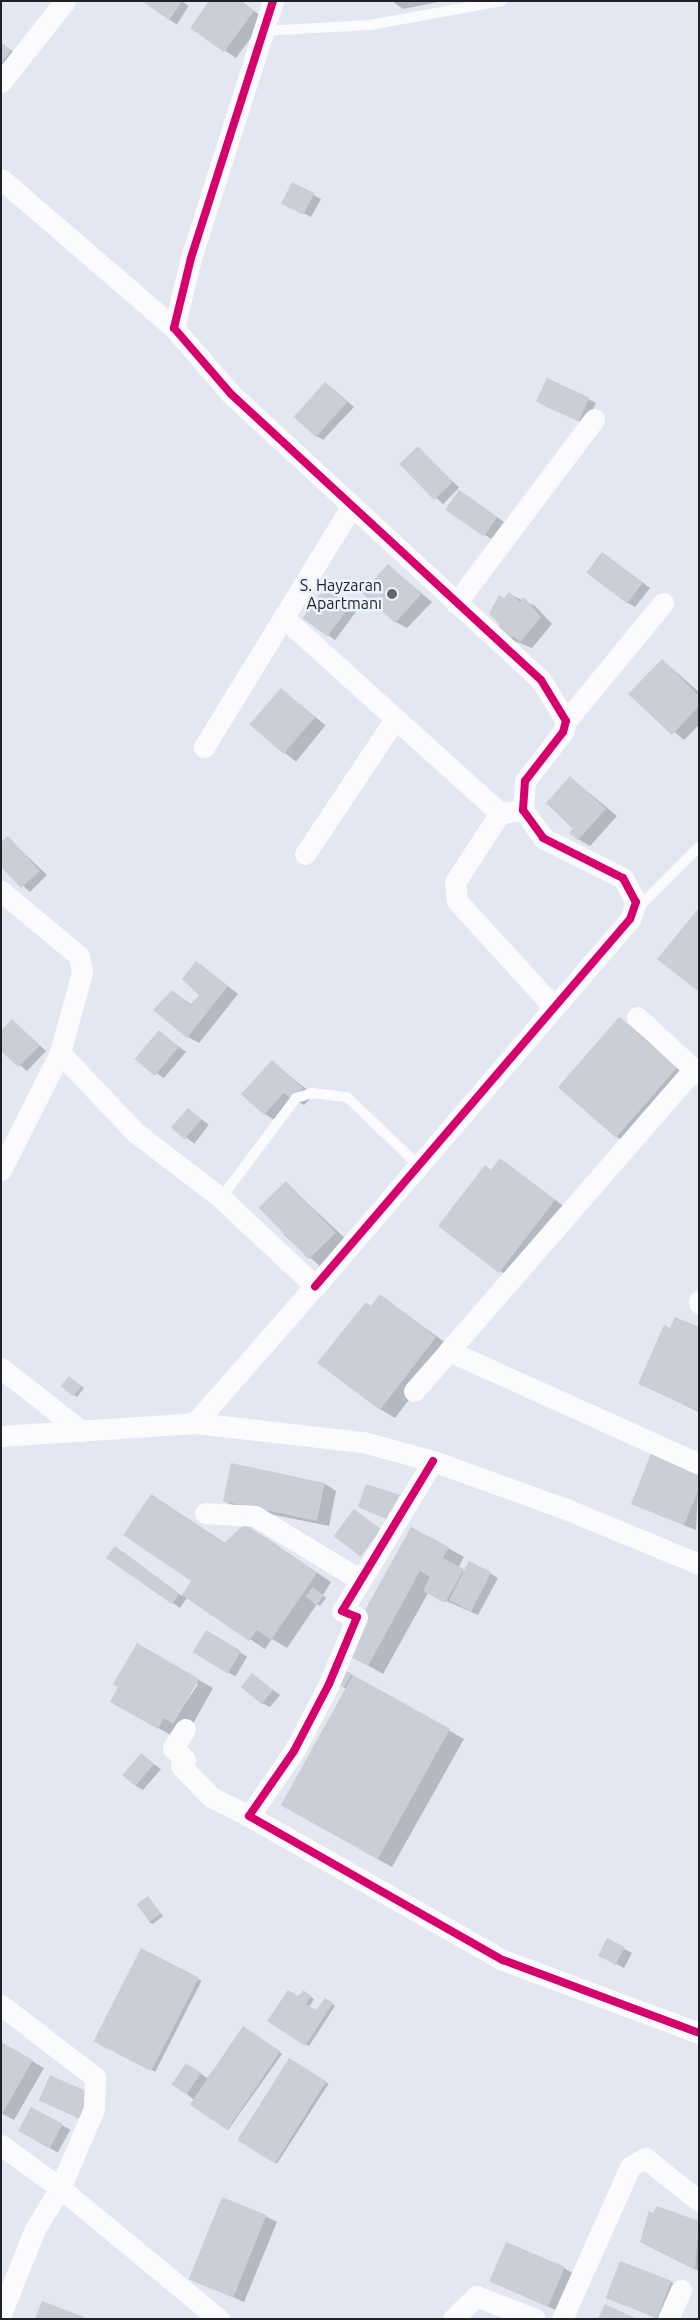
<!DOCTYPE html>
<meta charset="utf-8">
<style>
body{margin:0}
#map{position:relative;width:700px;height:2320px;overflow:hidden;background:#e2e7f1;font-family:Ubuntu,sans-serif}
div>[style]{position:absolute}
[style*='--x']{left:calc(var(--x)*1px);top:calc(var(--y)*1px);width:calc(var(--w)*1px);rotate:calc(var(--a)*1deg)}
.shadow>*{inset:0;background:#0003;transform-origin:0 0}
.building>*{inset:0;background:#caced6;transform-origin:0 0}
.lane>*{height:10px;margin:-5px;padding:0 5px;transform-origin:5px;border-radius:5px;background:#fbfbfd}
.street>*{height:21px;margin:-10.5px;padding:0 10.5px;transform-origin:10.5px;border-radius:10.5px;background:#fbfbfd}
.cycleway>*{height:8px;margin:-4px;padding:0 4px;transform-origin:4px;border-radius:4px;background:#d6006c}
.dots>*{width:14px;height:14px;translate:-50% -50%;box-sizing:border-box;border:2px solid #edf3fd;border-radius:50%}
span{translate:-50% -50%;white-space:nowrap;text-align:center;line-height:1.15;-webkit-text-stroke:5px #edf3fd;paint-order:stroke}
.poi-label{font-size:16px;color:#1e2127}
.right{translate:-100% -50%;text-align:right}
.frame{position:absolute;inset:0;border:2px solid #1e2127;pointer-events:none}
</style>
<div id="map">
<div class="shadow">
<i style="left:181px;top:1px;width:9px;height:22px;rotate:32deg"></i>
<i style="clip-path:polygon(211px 1px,241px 1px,265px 19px,236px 58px,192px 28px)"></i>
<i style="clip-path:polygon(443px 1px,403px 9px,392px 1px)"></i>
<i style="clip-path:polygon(1px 43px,18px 55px,1px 78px)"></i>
<i style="clip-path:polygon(293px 184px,321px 199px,311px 217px,290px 206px)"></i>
<i style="clip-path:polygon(326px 383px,354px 407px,323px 440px,315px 435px)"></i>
<i style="clip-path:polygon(588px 399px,596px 403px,586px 424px,545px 406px)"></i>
<i style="left:418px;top:448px;width:57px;height:23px;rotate:44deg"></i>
<i style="clip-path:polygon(467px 496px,504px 522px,491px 539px,447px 508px)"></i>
<i style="clip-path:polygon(603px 553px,650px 588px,635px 607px,628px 603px)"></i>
<i style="clip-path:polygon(389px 566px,432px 602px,407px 628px,396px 622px)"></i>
<i style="clip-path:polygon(334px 592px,358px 609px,335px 640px,304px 618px)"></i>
<i style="clip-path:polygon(509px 594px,535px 606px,552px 624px,532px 648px,510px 639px,505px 599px)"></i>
<i style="clip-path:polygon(662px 660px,699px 692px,699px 725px,684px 740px,630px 694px)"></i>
<i style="left:282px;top:690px;width:56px;height:47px;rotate:39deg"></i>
<i style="clip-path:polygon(571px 778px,617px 816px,590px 846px,578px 839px,575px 829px)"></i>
<i style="clip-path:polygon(8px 838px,47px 875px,30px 892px,1px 865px)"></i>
<i style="clip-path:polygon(197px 962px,238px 994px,199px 1043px,188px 1037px,172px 991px,192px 1005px,201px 995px)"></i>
<i style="clip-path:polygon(620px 1018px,691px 1076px,630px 1145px,615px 1136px)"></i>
<i style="clip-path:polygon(13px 1021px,46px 1051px,27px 1071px,1px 1049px)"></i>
<i style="clip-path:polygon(159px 1032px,186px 1052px,164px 1078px,157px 1074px)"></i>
<i style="clip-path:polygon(272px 1062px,314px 1095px,304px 1105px,295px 1100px,276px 1121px,265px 1114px)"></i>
<i style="left:188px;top:1109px;width:26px;height:24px;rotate:37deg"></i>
<i style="clip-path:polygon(501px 1160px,569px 1210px,515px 1280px,500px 1271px,492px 1171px)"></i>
<i style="clip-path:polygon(286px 1183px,347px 1240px,321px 1267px,284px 1235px)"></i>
<i style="clip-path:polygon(381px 1296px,450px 1346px,395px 1418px,380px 1409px,372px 1307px)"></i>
<i style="clip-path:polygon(671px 1329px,699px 1329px,699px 1412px,639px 1383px)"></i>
<i style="clip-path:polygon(73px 1380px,84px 1388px,77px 1397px,63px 1386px)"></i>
<i style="clip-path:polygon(232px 1465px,325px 1484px,336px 1491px,329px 1526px,236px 1507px,224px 1501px)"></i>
<i style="clip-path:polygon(699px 1472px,696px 1530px,632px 1504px)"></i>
<i style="clip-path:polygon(152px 1495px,225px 1543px,260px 1534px,331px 1582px,323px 1595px,326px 1598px,320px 1606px,317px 1604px,287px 1648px,272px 1639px,265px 1649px,187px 1598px,180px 1608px,108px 1558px,123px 1552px,182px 1596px,192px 1581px)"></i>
<i style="clip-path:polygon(412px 1528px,464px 1557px,458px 1568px,465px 1572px,470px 1562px,498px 1578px,478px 1615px,428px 1593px,383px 1674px,359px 1660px)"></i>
<i style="left:206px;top:1632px;width:48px;height:23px;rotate:31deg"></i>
<i style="clip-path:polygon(evenodd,137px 1645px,213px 1688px,189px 1731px,174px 1737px,112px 1701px,137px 1645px,195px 1682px,198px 1684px,171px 1725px,195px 1682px)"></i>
<i style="clip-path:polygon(343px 1670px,464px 1739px,392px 1867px,282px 1805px,347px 1689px,336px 1683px)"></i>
<i style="clip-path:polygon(252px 1675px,280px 1695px,270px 1707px,262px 1703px)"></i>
<i style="clip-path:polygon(141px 1755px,161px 1769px,143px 1790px,136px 1786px)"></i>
<i style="clip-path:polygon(148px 1897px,163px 1916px,153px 1924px,149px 1922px)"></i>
<i style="clip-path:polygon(607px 1940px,632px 1953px,624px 1968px,607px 1959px)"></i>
<i style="left:141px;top:1950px;width:68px;height:102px;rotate:27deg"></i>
<i style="clip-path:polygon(303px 1992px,314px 1999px,309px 2007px,317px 2012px,325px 1999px,335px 2006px,309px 2046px,269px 2021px)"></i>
<i style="clip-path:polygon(247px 2029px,282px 2054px,228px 2130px,187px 2094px,194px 2069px,207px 2078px)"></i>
<i style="clip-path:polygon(1px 2043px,44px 2068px,14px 2120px,1px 2113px)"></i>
<i style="left:290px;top:2059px;width:46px;height:95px;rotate:33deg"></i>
<i style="left:31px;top:2108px;width:45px;height:26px;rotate:29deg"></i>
<i style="clip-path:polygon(265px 2216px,277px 2222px,244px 2302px,190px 2278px)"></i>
<i style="clip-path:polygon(699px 2223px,699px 2271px,652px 2248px)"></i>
<i style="clip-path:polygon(564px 2268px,576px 2275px,560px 2312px,491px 2281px)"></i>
<i style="clip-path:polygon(671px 2282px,682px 2288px,658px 2319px,608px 2297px)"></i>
</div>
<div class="building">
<i style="clip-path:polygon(142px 1px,182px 1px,169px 20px)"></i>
<i style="clip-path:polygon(209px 1px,240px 1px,254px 11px,224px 52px,190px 28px)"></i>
<i style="clip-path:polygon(1px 43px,11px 50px,1px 64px)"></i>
<i style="left:292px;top:182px;width:25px;height:24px;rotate:27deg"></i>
<i style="left:547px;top:378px;width:47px;height:26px;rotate:25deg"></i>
<i style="left:325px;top:382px;width:30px;height:47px;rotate:42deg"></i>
<i style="left:418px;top:446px;width:50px;height:26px;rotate:46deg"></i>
<i style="left:459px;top:490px;width:47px;height:24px;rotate:35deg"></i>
<i style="left:602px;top:552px;width:51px;height:26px;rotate:37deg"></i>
<i style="left:388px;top:564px;width:45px;height:39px;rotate:42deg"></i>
<i style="left:326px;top:586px;width:31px;height:40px;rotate:36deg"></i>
<i style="clip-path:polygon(509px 592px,520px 602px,524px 597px,541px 617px,520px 642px,513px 636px,509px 640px,496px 629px,500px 624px,489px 614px,499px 595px,504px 598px)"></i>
<i style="clip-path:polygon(662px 659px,699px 696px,699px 706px,672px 735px,628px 694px)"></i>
<i style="left:281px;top:688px;width:45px;height:48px;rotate:41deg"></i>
<i style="clip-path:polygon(570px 776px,606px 809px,578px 840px,569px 833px,573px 829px,546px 803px)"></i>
<i style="clip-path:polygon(8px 836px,40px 871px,21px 888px,1px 867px,1px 842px)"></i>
<i style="clip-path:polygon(699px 908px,699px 992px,657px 959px)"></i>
<i style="clip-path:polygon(196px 961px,228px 986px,187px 1038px,153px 1010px,172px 990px,190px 1005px,199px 995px,182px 979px)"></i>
<i style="left:619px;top:1017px;width:77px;height:93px;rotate:41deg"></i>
<i style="clip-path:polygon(12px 1019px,40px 1046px,18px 1067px,1px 1051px,1px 1031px)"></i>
<i style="left:159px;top:1030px;width:26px;height:38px;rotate:40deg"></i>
<i style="clip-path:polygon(272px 1060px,303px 1088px,292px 1100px,284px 1093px,264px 1115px,241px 1094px)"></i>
<i style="left:188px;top:1108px;width:18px;height:26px;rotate:41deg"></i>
<i style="clip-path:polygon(500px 1158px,555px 1200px,499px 1273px,438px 1226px,485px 1165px,491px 1170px)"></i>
<i style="left:286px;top:1181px;width:72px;height:38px;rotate:46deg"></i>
<i style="clip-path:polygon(380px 1294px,436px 1337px,380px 1410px,317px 1363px,366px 1302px,371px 1306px)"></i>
<i style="clip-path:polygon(675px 1317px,699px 1327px,699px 1411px,638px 1384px,664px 1325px,670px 1328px)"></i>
<i style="left:69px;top:1376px;width:16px;height:13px;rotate:40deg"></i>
<i style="clip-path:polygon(651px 1453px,699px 1471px,699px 1489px,684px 1525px,631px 1504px)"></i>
<i style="left:231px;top:1463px;width:96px;height:39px;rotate:12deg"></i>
<i style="clip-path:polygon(366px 1484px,400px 1495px,386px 1519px,358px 1507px)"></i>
<i style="clip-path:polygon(151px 1494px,224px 1543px,245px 1524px,317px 1573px,271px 1640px,257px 1630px,249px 1641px,182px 1595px,191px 1581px,123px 1535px)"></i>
<i style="left:354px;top:1509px;width:34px;height:34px;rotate:37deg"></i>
<i style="clip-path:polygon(411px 1527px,449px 1547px,443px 1558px,464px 1569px,445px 1603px,423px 1591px,430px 1577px,420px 1571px,368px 1666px,342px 1652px)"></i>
<i style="clip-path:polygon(115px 1546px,179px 1594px,172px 1604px,106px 1558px)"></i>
<i style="left:469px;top:1561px;width:25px;height:44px;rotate:27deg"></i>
<i style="left:313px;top:1587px;width:14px;height:12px;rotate:39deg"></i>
<i style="left:206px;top:1630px;width:41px;height:26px;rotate:31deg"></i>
<i style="clip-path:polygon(137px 1643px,199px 1679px,173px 1724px,164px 1718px,158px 1729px,110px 1702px,118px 1687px,113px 1684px)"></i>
<i style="left:343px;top:1669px;width:10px;height:16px;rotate:29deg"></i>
<i style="left:252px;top:1673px;width:27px;height:18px;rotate:39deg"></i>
<i style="left:353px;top:1675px;width:111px;height:149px;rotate:29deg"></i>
<i style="left:141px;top:1753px;width:17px;height:29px;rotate:40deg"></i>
<i style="left:148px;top:1896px;width:22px;height:14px;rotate:54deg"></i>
<i style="left:607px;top:1938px;width:20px;height:20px;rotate:27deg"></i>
<i style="left:141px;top:1948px;width:65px;height:105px;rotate:27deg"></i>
<i style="clip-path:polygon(288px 1990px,299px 1997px,303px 1990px,311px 1996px,306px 2004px,316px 2010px,325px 1998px,333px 2003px,305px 2046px,267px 2021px)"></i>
<i style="left:243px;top:2026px;width:45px;height:95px;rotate:34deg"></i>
<i style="clip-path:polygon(1px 2042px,33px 2060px,1px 2116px)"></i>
<i style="left:289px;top:2058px;width:44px;height:97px;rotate:32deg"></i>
<i style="left:186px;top:2063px;width:18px;height:26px;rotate:34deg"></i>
<i style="left:50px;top:2075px;width:44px;height:28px;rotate:24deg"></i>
<i style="left:31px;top:2107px;width:36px;height:27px;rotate:28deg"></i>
<i style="left:222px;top:2197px;width:48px;height:89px;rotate:22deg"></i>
<i style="clip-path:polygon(657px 2206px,699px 2221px,695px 2270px,640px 2242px,649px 2211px,653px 2213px)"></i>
<i style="left:506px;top:2242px;width:64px;height:43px;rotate:23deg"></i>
<i style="left:620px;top:2261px;width:55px;height:40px;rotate:21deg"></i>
<i style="clip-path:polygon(42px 2301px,84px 2317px,84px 2319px,35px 2319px)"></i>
<i style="clip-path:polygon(605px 2304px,637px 2319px,598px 2319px)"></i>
</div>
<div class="lane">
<i style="--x:264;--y:31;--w:106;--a:-3.2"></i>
<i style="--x:370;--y:25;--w:134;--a:-10.3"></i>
<i style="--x:638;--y:908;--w:86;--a:-45"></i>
<i style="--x:221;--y:1198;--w:125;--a:-53.1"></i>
<i style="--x:296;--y:1098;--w:17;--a:-17"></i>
<i style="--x:312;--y:1093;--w:35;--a:7"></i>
<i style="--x:347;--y:1097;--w:101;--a:43.8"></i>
</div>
<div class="street">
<i style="--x:273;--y:1;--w:270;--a:107.7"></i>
<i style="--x:191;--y:258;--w:72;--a:103.7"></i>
<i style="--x:174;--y:328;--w:87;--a:49.2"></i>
<i style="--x:231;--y:394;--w:422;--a:42.7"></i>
<i style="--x:541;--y:680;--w:48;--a:58.6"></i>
<i style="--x:566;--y:721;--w:11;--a:105"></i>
<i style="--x:563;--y:732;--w:62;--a:127.8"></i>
<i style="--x:525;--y:781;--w:29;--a:94"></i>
<i style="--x:523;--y:810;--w:34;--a:54"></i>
<i style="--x:543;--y:838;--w:89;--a:26.6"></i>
<i style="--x:623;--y:878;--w:27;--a:62"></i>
<i style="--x:636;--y:902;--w:18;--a:109"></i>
<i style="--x:630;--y:919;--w:484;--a:130.6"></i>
<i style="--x:1;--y:82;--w:103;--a:-51.7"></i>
<i style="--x:1;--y:179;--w:228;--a:40.7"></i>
<i style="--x:456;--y:603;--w:230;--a:-53.1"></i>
<i style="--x:283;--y:617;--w:292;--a:42.1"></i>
<i style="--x:500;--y:813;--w:23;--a:-7"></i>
<i style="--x:566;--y:721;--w:153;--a:-50.6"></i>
<i style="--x:204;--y:747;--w:281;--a:-58.5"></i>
<i style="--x:500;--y:813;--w:82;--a:123.1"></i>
<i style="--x:455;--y:882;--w:19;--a:84"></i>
<i style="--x:457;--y:901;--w:142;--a:47.6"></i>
<i style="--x:305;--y:854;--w:162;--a:-56.3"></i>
<i style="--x:1;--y:891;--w:102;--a:39.8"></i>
<i style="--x:79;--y:956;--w:16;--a:79"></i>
<i style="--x:82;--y:972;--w:84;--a:105.2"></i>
<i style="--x:60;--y:1053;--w:131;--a:116.8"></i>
<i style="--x:637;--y:1017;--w:84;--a:42.6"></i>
<i style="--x:60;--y:1053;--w:109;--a:46.5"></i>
<i style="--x:135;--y:1132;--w:108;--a:37.5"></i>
<i style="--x:221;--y:1198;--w:129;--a:43.1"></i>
<i style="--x:315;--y:1286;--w:182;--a:131.2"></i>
<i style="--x:693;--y:1070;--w:372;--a:131"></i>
<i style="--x:449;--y:1351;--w:274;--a:24.3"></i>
<i style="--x:699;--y:1301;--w:2;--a:90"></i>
<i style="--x:1;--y:1368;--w:102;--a:38.2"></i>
<i style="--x:414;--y:1391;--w:53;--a:-48.8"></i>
<i style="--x:1;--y:1436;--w:194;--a:-3.8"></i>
<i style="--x:195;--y:1423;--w:169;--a:6.5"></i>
<i style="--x:363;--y:1442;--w:73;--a:15.2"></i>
<i style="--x:433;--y:1461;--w:141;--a:19.8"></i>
<i style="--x:566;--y:1509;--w:144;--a:22.5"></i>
<i style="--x:433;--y:1461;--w:175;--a:121.2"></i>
<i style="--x:342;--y:1611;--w:16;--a:22"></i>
<i style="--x:357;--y:1617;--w:73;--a:112.7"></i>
<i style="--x:329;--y:1684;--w:76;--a:117.6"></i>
<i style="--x:294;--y:1751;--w:79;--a:124.7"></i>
<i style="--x:249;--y:1816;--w:292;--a:29.6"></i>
<i style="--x:503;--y:1960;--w:209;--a:20.4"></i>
<i style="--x:205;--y:1513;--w:50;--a:3.4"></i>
<i style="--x:255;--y:1516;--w:122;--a:31.2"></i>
<i style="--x:185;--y:1729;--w:22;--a:122"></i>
<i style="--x:173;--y:1748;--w:17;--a:45"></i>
<i style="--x:185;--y:1760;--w:7;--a:124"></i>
<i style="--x:181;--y:1766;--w:43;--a:45.9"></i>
<i style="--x:211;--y:1797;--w:42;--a:26.6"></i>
<i style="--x:1;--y:2005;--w:118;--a:37.5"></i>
<i style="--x:95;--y:2077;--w:32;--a:92"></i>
<i style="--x:94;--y:2109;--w:86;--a:113.3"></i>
<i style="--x:60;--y:2188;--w:48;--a:121.4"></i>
<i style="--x:35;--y:2229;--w:92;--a:111.8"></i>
<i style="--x:1;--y:2145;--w:73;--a:36.1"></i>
<i style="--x:60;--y:2188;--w:206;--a:39.5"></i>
<i style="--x:453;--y:2319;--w:33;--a:-45"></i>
<i style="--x:476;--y:2296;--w:63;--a:21.3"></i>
<i style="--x:562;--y:2319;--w:167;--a:-65.9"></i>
<i style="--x:630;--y:2167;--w:17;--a:-31"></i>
<i style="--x:645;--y:2158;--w:69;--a:38.5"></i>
<i style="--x:668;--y:2319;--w:32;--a:-66"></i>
</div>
<div class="cycleway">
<i style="--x:273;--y:1;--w:270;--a:107.7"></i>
<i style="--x:191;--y:258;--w:72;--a:103.7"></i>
<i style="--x:174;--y:328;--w:87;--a:49.2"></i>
<i style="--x:231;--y:394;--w:422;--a:42.7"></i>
<i style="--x:541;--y:680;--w:48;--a:58.6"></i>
<i style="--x:566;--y:721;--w:11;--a:105"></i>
<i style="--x:563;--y:732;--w:62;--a:127.8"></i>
<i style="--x:525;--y:781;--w:29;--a:94"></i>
<i style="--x:523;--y:810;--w:34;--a:54"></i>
<i style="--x:543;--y:838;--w:89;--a:26.6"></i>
<i style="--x:623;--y:878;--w:27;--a:62"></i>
<i style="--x:636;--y:902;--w:18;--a:109"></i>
<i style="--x:630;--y:919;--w:484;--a:130.6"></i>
<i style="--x:433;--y:1461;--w:175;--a:121.2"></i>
<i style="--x:342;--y:1611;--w:16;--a:22"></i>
<i style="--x:357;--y:1617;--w:73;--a:112.7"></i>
<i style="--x:329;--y:1684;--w:76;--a:117.6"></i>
<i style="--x:294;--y:1751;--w:79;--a:124.7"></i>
<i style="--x:249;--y:1816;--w:292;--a:29.6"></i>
<i style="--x:503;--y:1960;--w:209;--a:20.4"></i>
</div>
<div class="dots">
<i style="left:392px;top:594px;background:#63666e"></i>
</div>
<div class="poi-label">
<span class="right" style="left:382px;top:594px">S. Hayzaran<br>Apartmanı</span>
</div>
<div class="frame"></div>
</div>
